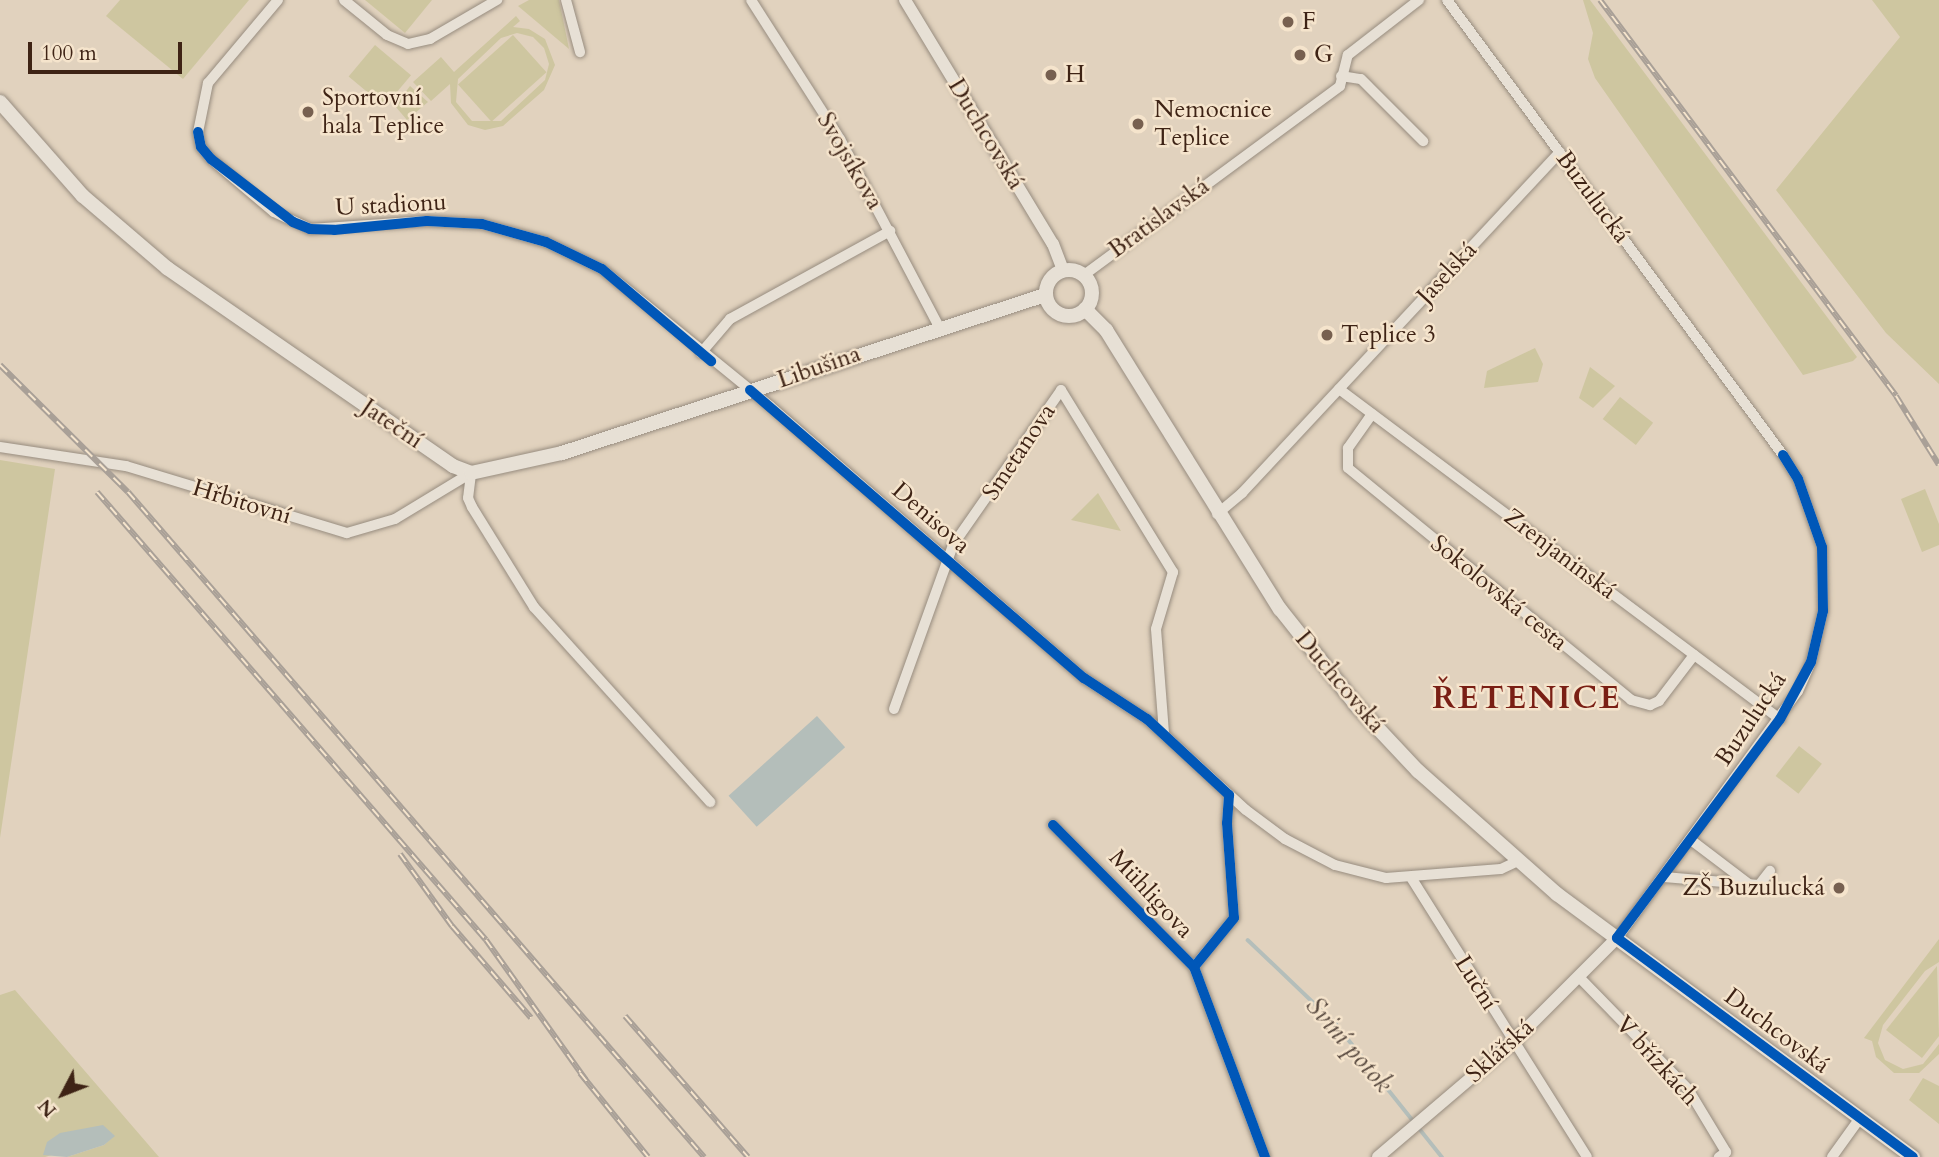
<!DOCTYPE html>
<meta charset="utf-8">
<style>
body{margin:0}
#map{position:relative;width:1939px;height:1157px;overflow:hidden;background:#e1d2be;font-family:Cardo,serif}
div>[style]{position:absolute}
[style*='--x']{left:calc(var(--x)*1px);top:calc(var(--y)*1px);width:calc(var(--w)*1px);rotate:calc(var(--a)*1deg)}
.green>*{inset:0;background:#cec6a0;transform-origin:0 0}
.water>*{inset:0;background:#b4beba;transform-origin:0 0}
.stream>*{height:3.5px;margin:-1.75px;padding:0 1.75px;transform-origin:1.75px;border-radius:1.75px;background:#b4beba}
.roads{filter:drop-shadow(0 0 2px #978c7f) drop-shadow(0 0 2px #978c7f)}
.minor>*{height:10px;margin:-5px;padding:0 5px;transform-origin:5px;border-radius:5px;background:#e7e0d5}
.tertiary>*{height:12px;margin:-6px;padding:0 6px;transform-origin:6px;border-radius:6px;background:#e7e0d5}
.secondary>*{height:14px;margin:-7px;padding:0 7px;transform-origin:7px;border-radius:7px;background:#e7e0d5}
.secondary>.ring{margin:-7px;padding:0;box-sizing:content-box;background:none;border:14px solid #e7e0d5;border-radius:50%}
.rail>*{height:6px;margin-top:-3px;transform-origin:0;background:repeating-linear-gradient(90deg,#f5e4cc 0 10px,#a9a097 0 20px);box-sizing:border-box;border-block:2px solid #a9a097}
.cycleway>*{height:10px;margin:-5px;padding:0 5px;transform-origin:5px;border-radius:5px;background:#0057b8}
.dots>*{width:19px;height:19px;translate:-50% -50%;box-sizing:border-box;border:4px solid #f5e4cc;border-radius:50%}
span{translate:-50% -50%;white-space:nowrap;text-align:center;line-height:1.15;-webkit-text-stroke:5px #f5e4cc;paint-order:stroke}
.poi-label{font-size:24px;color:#3e2315}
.left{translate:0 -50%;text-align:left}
.right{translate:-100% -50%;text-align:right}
.street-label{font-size:24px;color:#3e2315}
.water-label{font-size:26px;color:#57483e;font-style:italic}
.district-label{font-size:32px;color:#7a1f14;font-weight:700;letter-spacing:2px}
.north{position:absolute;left:28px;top:1059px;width:70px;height:70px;-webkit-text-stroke:5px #f5e4cc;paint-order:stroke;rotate:228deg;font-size:19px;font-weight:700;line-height:28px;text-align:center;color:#3e2315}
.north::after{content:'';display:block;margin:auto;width:24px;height:32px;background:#3e2315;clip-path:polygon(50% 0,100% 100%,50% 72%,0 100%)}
.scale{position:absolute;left:28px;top:42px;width:154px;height:32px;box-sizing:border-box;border:4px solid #3e2315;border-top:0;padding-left:9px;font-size:21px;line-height:24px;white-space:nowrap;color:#3e2315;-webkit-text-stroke:5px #f5e4cc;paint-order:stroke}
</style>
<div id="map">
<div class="green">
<i style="clip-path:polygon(120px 0,249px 0,183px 79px,106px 16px)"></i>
<i style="clip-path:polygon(365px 0,432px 0,405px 33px)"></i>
<i style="clip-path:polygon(529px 0,559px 0,569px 49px,518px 6px)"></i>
<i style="clip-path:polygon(1583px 0,1590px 0,1857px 357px,1853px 361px,1803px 375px,1595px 78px,1588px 59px,1593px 33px)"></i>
<i style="clip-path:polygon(1872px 0,1939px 0,1939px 384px,1886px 333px,1776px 190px,1900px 37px)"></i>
<i style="clip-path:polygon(evenodd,516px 16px,520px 21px,513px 27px,529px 29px,545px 39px,555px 65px,544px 90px,503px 126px,485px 130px,468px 125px,451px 103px,450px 84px,431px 101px,413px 82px,441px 57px,454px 72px,516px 16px,517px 33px,533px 37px,544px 48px,549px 64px,545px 80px,501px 121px,472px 121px,456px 102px,458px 79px,501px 38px,517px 33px)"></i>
<i style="left:513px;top:35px;width:50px;height:74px;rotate:48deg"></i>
<i style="left:375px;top:45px;width:47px;height:41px;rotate:40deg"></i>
<i style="clip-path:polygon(410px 86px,428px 102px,407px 120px,395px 106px)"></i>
<i style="clip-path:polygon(1535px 348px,1543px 364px,1538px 382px,1484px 388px,1487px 371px)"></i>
<i style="clip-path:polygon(1590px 367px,1615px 386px,1593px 408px,1579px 398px)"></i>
<i style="left:1620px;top:397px;width:42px;height:28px;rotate:38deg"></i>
<i style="clip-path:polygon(0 460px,55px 469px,0 838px)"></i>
<i style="clip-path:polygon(1925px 489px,1939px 524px,1939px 545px,1922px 552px,1901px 499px)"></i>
<i style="clip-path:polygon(1098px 493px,1121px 531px,1071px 520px)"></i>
<i style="left:1799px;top:746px;width:29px;height:38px;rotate:38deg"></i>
<i style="clip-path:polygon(1939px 939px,1939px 962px,1925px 971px,1883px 1025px,1878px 1043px,1885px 1060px,1903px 1069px,1923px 1064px,1939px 1044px,1939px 1054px,1919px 1073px,1894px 1073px,1876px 1057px,1872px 1041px,1864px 1038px)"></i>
<i style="clip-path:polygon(1937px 966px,1939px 1036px,1922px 1058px,1886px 1030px)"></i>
<i style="clip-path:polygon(15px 990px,159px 1157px,67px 1157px,104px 1145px,114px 1136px,45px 1157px,0 1157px,0 995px)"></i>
<i style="clip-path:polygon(1923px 1078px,1939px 1086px,1939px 1124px,1909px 1100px)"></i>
</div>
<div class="water">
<i style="left:817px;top:716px;width:42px;height:119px;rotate:48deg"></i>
<i style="clip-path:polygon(103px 1125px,115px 1136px,104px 1145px,67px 1157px,43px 1155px,47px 1142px,60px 1133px)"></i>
</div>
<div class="stream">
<i style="--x:1248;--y:940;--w:122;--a:43.7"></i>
<i style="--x:1336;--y:1024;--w:170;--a:51.4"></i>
</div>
<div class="roads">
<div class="minor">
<i style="--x:278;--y:0;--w:109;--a:130.1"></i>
<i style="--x:208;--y:83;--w:50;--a:101.5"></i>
<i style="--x:198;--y:132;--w:15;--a:79"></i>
<i style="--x:201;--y:147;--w:16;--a:50"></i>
<i style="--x:211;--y:159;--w:82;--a:40.1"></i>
<i style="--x:274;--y:212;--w:40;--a:25"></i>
<i style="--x:310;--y:229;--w:117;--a:-3.9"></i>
<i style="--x:427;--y:221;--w:55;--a:3.1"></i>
<i style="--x:482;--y:224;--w:66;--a:15.7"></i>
<i style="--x:546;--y:242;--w:62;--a:25.7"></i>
<i style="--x:602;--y:269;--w:217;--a:39.2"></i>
<i style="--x:770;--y:406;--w:415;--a:40.9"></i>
<i style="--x:1084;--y:678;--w:75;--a:33.1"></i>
<i style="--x:1147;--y:719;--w:134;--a:42.6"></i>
<i style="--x:1246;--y:810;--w:49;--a:36.6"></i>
<i style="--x:1285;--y:839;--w:56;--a:27.5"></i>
<i style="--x:1335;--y:865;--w:53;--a:14.3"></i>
<i style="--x:1386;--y:878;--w:115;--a:-4.5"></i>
<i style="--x:1501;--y:869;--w:17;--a:-25"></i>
<i style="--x:344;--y:0;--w:55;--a:39.1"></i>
<i style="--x:387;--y:35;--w:23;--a:23"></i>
<i style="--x:408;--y:44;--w:23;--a:-13"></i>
<i style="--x:430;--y:39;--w:78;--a:-30.2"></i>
<i style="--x:566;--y:0;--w:54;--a:74.9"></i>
<i style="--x:751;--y:0;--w:165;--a:57.4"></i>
<i style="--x:840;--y:139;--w:212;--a:62.2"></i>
<i style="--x:1447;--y:0;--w:566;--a:53.56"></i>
<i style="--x:1783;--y:455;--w:28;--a:58"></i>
<i style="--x:1798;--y:479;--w:72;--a:70.6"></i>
<i style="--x:1822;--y:547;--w:64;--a:89.1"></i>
<i style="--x:1823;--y:611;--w:52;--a:103.2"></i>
<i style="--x:1811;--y:662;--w:32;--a:114"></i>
<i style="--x:1798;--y:691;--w:306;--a:126.2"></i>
<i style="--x:1341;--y:76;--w:20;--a:9"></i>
<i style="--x:1361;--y:79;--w:88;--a:45"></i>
<i style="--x:1084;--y:275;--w:318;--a:-36.4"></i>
<i style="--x:1340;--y:86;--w:32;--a:-76"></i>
<i style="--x:1348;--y:55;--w:90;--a:-37.8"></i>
<i style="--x:701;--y:353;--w:45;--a:-49.5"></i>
<i style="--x:730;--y:319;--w:183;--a:-28.8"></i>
<i style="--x:1339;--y:389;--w:551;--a:36.81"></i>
<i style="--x:1372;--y:414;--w:42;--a:125.2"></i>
<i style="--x:1348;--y:448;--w:20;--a:90"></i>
<i style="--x:1348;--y:468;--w:366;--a:39.3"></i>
<i style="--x:1631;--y:700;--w:20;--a:15"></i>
<i style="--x:1650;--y:705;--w:10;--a:-24"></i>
<i style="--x:1659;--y:701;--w:58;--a:-52.7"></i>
<i style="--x:0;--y:447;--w:127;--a:8.6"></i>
<i style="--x:126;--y:466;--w:231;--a:16.9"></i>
<i style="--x:347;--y:533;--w:50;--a:-16.3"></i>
<i style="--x:395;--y:519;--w:89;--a:-31.2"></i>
<i style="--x:471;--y:474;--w:24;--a:97"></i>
<i style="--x:468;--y:498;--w:10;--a:66"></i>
<i style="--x:472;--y:507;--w:118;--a:58.2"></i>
<i style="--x:534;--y:607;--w:263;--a:47.9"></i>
<i style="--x:1217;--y:514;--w:33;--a:-40"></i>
<i style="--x:1242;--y:493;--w:466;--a:-47"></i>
<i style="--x:894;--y:709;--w:174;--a:-70.2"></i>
<i style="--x:953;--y:545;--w:189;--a:-55.1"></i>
<i style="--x:1061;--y:390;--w:214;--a:58.4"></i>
<i style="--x:1173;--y:572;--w:59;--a:106.6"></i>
<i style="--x:1156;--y:629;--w:104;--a:85.6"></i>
<i style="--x:1053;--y:825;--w:200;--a:45.2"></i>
<i style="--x:1194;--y:967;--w:203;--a:69.5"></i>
<i style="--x:1691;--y:840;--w:73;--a:37.2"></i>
<i style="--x:1664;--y:877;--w:95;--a:4.8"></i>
<i style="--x:1759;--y:885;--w:18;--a:-52"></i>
<i style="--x:1412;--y:879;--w:328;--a:57.8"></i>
<i style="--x:1194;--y:967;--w:63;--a:-50.8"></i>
<i style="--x:1234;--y:918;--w:95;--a:-94.2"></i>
<i style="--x:1227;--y:823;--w:28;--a:-86"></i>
<i style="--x:1579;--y:977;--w:156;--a:45.8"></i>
<i style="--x:1688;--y:1089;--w:74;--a:58.9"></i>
<i style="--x:1726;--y:1152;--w:9;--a:144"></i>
<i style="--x:1832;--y:1157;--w:48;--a:-54.3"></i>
</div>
<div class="tertiary">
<i style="--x:905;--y:0;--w:285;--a:58.8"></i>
<i style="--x:1053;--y:244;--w:28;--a:69"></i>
<i style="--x:1378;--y:1157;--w:177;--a:-40.4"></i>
<i style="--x:1513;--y:1042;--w:147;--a:-45"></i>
</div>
<div class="secondary">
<i style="--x:0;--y:102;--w:125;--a:48.6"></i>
<i style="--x:83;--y:196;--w:111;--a:40.6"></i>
<i style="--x:167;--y:268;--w:348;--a:34.7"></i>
<i style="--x:453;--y:466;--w:19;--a:21"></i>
<i style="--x:471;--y:473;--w:93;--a:-12.4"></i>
<i style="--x:562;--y:453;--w:508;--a:-18.11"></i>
<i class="ring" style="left:1046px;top:270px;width:32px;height:32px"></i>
<i style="--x:1085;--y:309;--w:30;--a:45"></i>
<i style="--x:1106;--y:330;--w:329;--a:58.1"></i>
<i style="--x:1280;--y:609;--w:122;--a:51.6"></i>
<i style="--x:1356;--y:705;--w:91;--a:46.8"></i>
<i style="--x:1418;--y:771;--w:186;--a:41.5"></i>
<i style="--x:1557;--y:894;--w:443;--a:36.5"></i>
</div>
</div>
<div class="rail">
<i style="--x:1600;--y:0;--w:494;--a:53.2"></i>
<i style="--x:1896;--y:396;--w:81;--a:58.1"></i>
<i style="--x:0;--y:365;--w:180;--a:44.8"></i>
<i style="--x:128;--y:492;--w:880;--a:49.1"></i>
<i style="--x:97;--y:492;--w:593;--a:49.03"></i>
<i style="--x:486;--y:940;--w:172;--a:54.5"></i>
<i style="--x:400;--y:854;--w:89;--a:54.2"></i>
<i style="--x:452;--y:926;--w:121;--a:49.3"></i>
<i style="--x:625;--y:1016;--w:187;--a:48.9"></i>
<i style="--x:580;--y:1073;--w:108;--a:51"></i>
</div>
<div class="cycleway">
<i style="--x:198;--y:132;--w:15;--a:79"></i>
<i style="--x:201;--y:147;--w:16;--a:50"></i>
<i style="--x:211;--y:159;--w:103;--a:37.5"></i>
<i style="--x:293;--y:222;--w:18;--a:22"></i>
<i style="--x:310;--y:229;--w:24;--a:2"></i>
<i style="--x:334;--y:230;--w:93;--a:-5.5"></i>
<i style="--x:427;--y:221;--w:55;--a:3.1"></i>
<i style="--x:482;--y:224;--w:66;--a:15.7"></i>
<i style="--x:546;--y:242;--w:62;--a:25.7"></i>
<i style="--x:602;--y:269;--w:143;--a:40.2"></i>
<i style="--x:750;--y:390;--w:441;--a:40.8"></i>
<i style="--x:1084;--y:678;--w:75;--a:33.1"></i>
<i style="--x:1147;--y:719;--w:112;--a:42.8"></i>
<i style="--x:1229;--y:795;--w:28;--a:94"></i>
<i style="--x:1227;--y:823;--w:95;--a:85.8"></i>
<i style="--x:1234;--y:918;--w:63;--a:129.2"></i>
<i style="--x:1783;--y:455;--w:28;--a:58"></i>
<i style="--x:1798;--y:479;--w:72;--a:70.6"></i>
<i style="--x:1822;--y:547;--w:64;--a:89.1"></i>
<i style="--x:1823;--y:611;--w:52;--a:103.2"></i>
<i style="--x:1811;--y:662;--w:65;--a:118.5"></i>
<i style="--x:1780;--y:719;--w:273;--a:126.7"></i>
<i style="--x:1617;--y:938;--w:368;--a:36.5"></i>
<i style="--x:1053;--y:825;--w:200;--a:45.2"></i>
<i style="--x:1194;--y:967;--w:203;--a:69.5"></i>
</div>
<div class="dots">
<i style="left:1288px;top:22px;background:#776050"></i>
<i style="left:1300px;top:55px;background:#776050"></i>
<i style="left:1051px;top:75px;background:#776050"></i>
<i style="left:308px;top:112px;background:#776050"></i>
<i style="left:1138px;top:124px;background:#776050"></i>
<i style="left:1327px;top:335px;background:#776050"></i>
<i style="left:1839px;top:888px;background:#776050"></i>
</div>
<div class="poi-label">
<span class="left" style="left:1302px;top:22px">F</span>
<span class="left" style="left:1314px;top:55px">G</span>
<span class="left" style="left:1065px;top:75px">H</span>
<span class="left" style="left:322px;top:112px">Sportovní<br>hala Teplice</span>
<span class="left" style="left:1154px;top:124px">Nemocnice<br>Teplice</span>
<span class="left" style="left:1341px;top:335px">Teplice 3</span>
<span class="right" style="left:1825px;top:888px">ZŠ Buzulucká</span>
</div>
<div class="street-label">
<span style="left:986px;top:134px;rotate:59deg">Duchcovská</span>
<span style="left:850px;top:161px;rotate:60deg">Svojsíkova</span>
<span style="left:1593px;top:197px;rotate:54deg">Buzulucká</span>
<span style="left:391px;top:205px;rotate:-3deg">U stadionu</span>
<span style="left:1159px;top:218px;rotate:-36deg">Bratislavská</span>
<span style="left:1447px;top:273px;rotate:-47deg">Jaselská</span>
<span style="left:819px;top:367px;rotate:-19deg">Libušina</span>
<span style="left:392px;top:424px;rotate:34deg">Jateční</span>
<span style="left:1019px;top:452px;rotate:-56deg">Smetanova</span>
<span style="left:242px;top:502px;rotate:17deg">Hřbitovní</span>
<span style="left:931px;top:518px;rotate:41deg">Denisova</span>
<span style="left:1560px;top:554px;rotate:37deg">Zrenjaninská</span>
<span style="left:1499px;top:593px;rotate:39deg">Sokolovská cesta</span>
<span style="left:1340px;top:682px;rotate:50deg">Duchcovská</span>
<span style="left:1751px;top:719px;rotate:-56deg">Buzulucká</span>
<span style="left:1151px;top:894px;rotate:47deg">Mühligova</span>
<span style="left:1476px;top:983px;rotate:58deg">Luční</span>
<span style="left:1777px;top:1031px;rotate:37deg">Duchcovská</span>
<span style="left:1500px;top:1051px;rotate:-42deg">Sklářská</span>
<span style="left:1657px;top:1061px;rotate:48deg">V břízkách</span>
</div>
<div class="water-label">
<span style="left:1349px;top:1045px;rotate:49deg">Sviní potok</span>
</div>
<div class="district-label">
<span style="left:1527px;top:698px">ŘETENICE</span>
</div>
<div class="north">N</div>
<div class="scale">100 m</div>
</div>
